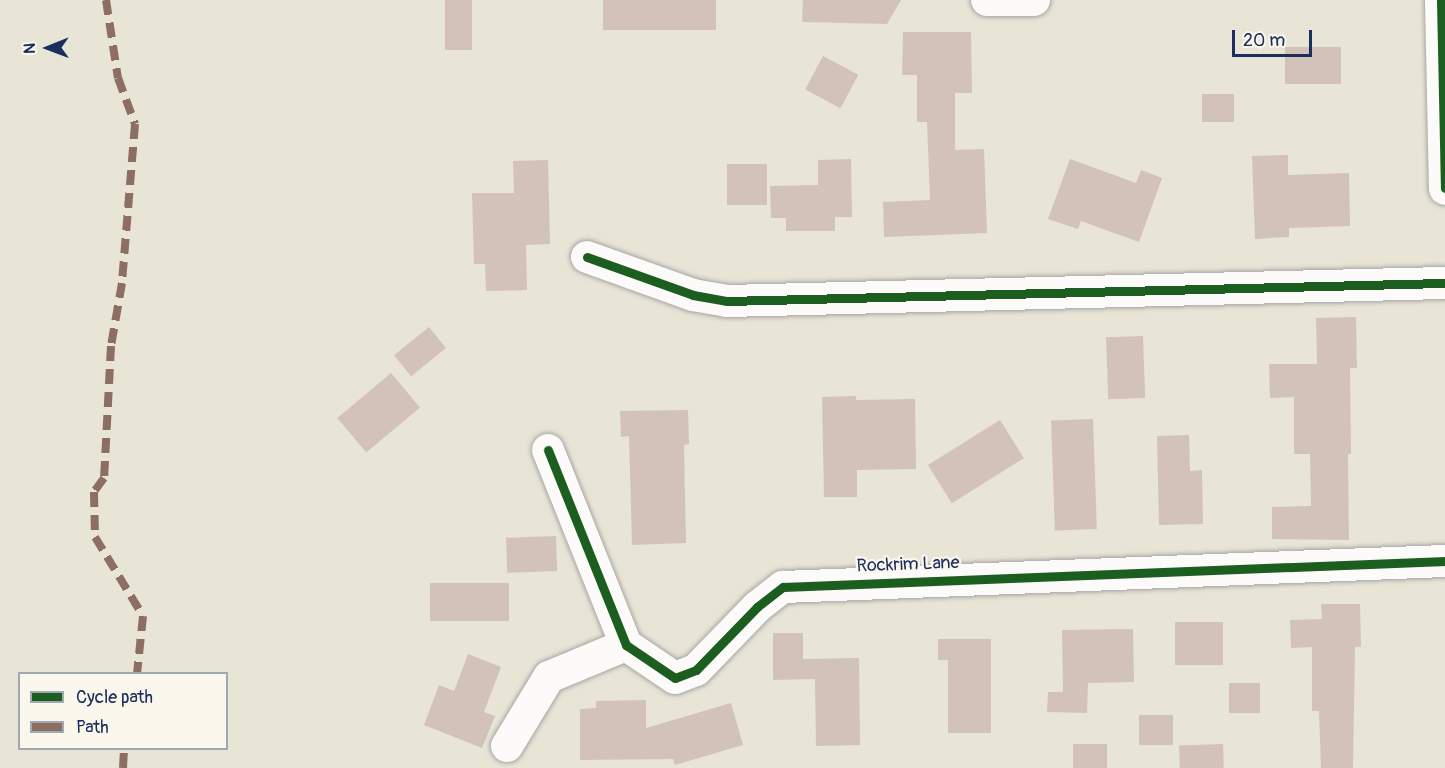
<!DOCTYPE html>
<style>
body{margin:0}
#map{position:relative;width:1445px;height:768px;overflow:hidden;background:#e8e4d6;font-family:Pangolin,sans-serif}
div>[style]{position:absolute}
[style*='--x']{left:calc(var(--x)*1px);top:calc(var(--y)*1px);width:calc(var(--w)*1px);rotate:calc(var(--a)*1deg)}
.building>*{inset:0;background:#d3c2b9;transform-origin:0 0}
.roads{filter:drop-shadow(0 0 2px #a6a6a4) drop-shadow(0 0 2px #a6a6a4)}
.street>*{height:32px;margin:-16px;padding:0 16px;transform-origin:16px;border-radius:16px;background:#fcfbf9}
.secondary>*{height:33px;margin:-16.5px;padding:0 16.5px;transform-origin:16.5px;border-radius:16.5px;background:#fcfbf9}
.quiet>*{height:8px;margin-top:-4px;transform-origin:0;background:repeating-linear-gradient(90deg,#8d6e63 0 15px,transparent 0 23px)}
.cycleway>*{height:9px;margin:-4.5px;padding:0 4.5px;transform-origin:4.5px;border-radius:4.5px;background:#1b5e20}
span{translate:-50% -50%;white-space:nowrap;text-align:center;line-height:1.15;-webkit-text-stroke:4.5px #fbf7ec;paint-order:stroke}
.street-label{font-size:18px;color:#1b2f5e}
.legend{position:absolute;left:18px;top:672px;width:210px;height:78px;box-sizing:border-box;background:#fbf7ec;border:2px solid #a1a7b3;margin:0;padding:8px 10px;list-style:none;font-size:18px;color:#1b2f5e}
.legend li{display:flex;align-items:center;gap:12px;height:30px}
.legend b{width:30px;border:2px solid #a1a7b3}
.north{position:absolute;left:18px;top:18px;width:60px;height:60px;-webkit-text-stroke:4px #fbf7ec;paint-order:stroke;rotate:269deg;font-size:16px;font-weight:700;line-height:24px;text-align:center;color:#1b2f5e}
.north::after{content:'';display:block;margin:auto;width:21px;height:27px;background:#1b2f5e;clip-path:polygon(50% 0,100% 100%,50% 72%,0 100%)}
.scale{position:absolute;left:1232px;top:30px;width:80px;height:27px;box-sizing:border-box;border:3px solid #1b2f5e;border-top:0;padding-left:8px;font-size:18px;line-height:21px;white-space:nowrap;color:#1b2f5e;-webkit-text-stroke:4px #fbf7ec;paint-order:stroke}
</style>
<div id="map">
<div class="building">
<i style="left:445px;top:0;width:27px;height:50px"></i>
<i style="left:603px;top:0;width:113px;height:30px"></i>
<i style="clip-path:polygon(803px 0,901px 0,887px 24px,802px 22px)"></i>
<i style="clip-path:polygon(903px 32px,971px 32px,972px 93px,955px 93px,955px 150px,984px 149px,987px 233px,884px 237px,883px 202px,930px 200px,927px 122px,917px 122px,917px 75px,902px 75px)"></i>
<i style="left:1341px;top:47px;width:37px;height:56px;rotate:90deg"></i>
<i style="left:823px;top:56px;width:40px;height:38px;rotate:28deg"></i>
<i style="left:1202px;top:94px;width:32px;height:28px"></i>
<i style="clip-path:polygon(1288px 155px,1288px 175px,1349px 173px,1350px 226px,1289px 228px,1289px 237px,1255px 239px,1252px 156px)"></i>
<i style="clip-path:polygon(851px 159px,852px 217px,835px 217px,835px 231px,786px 231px,786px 218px,771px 218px,770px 186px,818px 185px,818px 160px)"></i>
<i style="clip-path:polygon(1070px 159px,1136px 183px,1141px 170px,1162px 178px,1139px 242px,1081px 221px,1078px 229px,1048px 219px)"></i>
<i style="clip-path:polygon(548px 160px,550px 244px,526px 245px,527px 290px,486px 291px,485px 264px,474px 264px,472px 193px,514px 193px,513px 161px)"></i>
<i style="left:767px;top:164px;width:41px;height:40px;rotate:90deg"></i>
<i style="clip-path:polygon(1356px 317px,1357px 368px,1350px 368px,1351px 454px,1348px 454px,1349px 540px,1272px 539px,1272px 507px,1311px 506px,1310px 454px,1294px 454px,1294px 397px,1270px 398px,1269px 364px,1317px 364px,1316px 318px)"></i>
<i style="left:429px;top:327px;width:27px;height:45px;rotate:51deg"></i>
<i style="left:1143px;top:336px;width:62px;height:37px;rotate:88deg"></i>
<i style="left:391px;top:373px;width:45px;height:70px;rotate:50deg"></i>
<i style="clip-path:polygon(856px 396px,856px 400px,915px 399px,916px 469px,857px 470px,857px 497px,824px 497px,822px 397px)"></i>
<i style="clip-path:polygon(688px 410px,689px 444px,684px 445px,686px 543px,632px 545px,629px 436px,621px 437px,620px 411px)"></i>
<i style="left:1093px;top:419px;width:110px;height:42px;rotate:88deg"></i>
<i style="left:1000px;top:420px;width:45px;height:85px;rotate:58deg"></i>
<i style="clip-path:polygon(1189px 435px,1190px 471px,1202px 470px,1203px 524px,1159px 525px,1157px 436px)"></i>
<i style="left:556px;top:536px;width:35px;height:50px;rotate:88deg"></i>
<i style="left:509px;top:583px;width:38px;height:79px;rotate:90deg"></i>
<i style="clip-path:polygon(1321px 604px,1360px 604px,1361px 647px,1355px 647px,1353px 768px,1321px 768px,1319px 711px,1312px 711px,1312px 647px,1291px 648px,1290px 620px,1322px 619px)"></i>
<i style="left:1175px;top:622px;width:48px;height:43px"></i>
<i style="clip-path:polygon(1133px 629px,1134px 682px,1088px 683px,1087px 713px,1047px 712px,1048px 692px,1063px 692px,1062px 630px)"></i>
<i style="clip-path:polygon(773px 633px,803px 633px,803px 659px,859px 658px,860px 745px,816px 746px,815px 679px,773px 680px)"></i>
<i style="clip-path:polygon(938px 639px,991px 639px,991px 733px,948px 733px,948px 660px,938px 660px)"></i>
<i style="clip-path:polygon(468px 654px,501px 667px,484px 712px,495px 716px,482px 748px,424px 725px,439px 685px,454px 691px)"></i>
<i style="left:1260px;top:683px;width:30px;height:31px;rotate:90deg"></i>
<i style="clip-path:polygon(646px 700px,646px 728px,731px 703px,743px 745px,675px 765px,673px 759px,580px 760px,580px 709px,596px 708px,596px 701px)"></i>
<i style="left:1139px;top:715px;width:34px;height:30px"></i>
<i style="left:1073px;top:744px;width:34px;height:24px"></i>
<i style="left:1223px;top:744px;width:24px;height:44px;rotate:88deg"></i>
</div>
<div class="roads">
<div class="street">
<i style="--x:987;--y:0;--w:47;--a:0"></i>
<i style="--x:587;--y:257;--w:113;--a:19.7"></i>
<i style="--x:693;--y:295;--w:35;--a:10"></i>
<i style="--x:727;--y:301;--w:718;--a:-1.44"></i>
<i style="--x:548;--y:450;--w:210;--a:68.2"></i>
<i style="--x:626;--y:645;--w:59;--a:34"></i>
<i style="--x:675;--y:678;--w:22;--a:-21"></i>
<i style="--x:696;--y:670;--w:88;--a:-45.9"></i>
<i style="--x:757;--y:607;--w:33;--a:-38"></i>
<i style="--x:783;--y:587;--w:663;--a:-2.25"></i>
<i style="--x:507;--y:746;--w:81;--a:-58.7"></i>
<i style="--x:549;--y:677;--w:83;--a:-22.6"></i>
</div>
<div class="secondary">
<i style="--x:1441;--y:0;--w:188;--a:88.8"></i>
</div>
</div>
<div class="quiet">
<i style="--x:106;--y:0;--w:79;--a:81.3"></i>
<i style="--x:118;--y:78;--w:49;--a:69.7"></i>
<i style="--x:135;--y:124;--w:160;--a:94.7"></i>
<i style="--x:122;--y:283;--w:64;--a:99.9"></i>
<i style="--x:111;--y:346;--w:132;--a:93"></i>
<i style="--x:104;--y:478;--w:17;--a:126"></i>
<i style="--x:94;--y:492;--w:45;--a:88.7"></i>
<i style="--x:95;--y:537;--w:92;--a:58.7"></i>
<i style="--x:143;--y:616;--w:58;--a:95.9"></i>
<i style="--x:123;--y:768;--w:20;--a:-87"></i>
</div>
<div class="cycleway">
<i style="--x:1441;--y:0;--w:188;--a:88.8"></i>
<i style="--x:587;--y:257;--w:113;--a:19.7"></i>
<i style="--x:693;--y:295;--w:35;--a:10"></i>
<i style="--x:727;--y:301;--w:718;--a:-1.44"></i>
<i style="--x:548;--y:450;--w:210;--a:68.2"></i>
<i style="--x:626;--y:645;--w:59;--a:34"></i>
<i style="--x:675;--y:678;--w:22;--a:-21"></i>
<i style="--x:696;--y:670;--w:88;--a:-45.9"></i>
<i style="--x:757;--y:607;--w:33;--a:-38"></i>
<i style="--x:783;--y:587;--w:663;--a:-2.25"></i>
</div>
<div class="street-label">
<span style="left:908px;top:565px;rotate:-2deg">Rockrim Lane</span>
</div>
<ul class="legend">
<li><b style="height:8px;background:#1b5e20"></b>Cycle path</li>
<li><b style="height:8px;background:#8d6e63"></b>Path</li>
</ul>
<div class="north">N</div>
<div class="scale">20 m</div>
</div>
